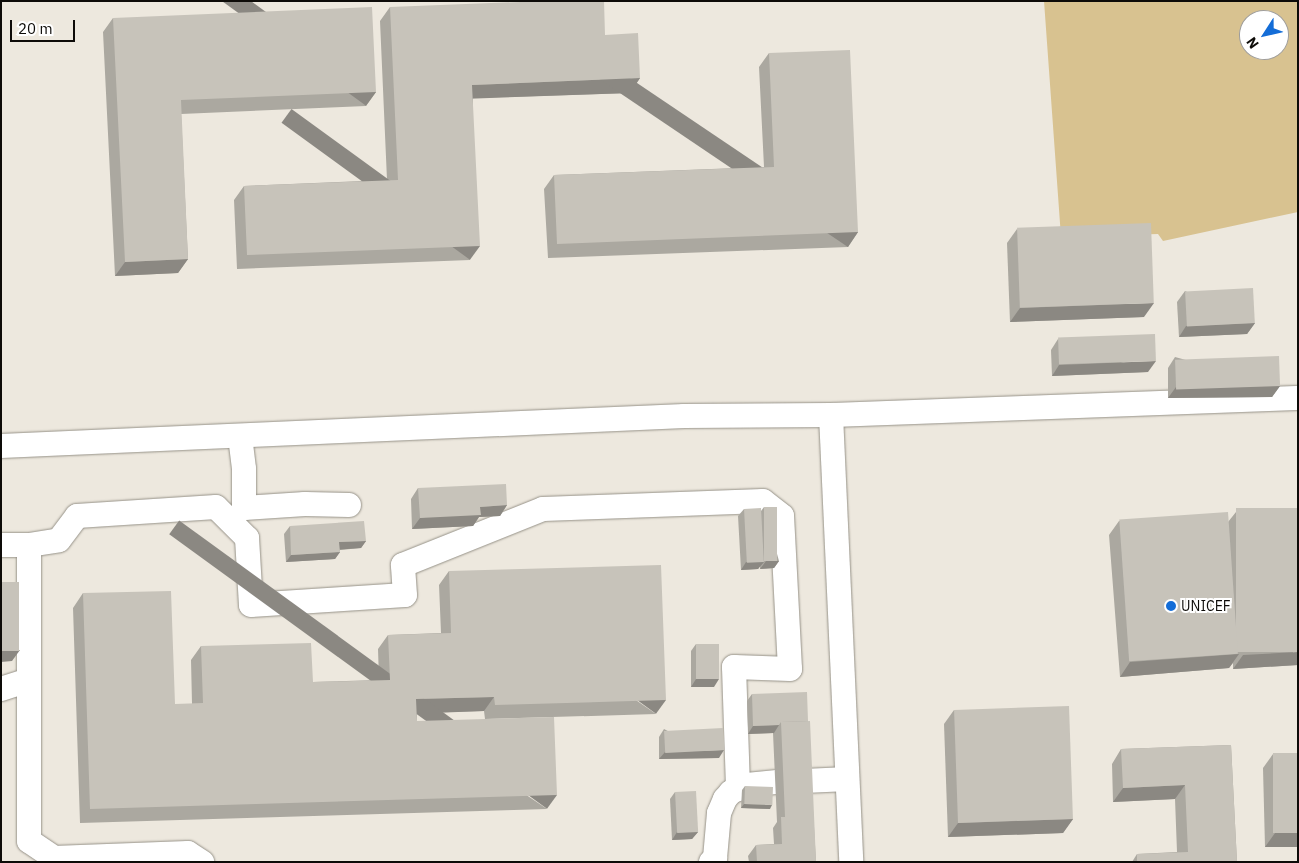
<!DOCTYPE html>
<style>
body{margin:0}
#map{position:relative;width:1299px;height:863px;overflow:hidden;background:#ede8de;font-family:"IBM Plex Sans",sans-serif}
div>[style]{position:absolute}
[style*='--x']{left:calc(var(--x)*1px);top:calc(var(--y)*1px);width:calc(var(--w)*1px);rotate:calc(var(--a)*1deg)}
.green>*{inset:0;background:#d8c290}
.roads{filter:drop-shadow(0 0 1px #969288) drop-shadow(0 0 1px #969288)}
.minor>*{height:24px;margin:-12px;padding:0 12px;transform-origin:12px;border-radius:12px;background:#fff}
.wall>*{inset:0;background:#aba8a0}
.shaded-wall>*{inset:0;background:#8b8882;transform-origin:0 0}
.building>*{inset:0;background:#c7c3ba;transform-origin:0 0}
.dots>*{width:14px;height:14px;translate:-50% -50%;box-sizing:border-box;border:2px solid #fff;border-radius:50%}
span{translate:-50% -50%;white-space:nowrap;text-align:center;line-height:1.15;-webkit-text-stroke:4px #fff;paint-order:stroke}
.poi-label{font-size:14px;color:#0d0b08}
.left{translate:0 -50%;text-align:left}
.frame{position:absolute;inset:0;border:2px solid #0d0b08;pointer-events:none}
.north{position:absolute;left:1239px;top:10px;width:50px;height:50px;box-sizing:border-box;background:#fff;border:1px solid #9e9d9c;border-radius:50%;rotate:235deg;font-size:14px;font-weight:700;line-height:20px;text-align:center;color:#0d0b08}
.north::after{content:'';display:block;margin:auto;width:18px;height:22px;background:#146dd7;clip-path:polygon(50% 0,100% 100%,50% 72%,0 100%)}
.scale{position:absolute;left:10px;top:20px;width:65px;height:22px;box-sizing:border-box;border:2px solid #0d0b08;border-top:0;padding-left:6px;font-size:15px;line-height:18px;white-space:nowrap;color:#0d0b08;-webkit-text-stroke:4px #fff;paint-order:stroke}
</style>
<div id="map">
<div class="green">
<i style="clip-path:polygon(evenodd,1044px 1px,1298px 1px,1298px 212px,1163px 241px,1158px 234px,1061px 237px,1044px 1px,1249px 20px,1279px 20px,1279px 50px,1249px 50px,1249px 20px)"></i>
</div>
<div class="roads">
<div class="minor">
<i style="--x:831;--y:415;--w:447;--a:87.4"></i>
<i style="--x:240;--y:436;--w:33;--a:83"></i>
<i style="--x:244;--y:469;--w:39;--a:90"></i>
<i style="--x:244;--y:508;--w:61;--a:-3.8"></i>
<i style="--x:305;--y:504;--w:44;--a:1.3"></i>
<i style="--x:1;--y:446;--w:684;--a:-2.52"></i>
<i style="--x:684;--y:416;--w:147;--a:-0.4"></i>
<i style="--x:831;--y:415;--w:467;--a:-2.1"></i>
<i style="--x:1;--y:545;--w:28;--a:0"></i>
<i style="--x:29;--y:545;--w:30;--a:-9"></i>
<i style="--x:59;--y:540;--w:30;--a:-53"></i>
<i style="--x:77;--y:516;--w:139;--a:-3.7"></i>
<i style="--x:216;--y:507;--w:44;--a:45"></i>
<i style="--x:247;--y:538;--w:67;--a:86.6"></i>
<i style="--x:251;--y:605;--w:154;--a:-3.7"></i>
<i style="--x:405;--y:595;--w:30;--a:-94"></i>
<i style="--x:403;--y:565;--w:151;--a:-21.8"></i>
<i style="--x:543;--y:509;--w:220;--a:-2.1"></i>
<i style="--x:763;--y:501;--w:24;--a:38"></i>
<i style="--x:782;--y:516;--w:153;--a:87"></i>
<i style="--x:790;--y:669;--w:56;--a:-178"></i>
<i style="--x:734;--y:667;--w:122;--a:88.1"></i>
<i style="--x:29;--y:545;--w:296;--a:90"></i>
<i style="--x:29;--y:841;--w:30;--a:34"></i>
<i style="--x:54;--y:858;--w:134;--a:-2.1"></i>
<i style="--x:188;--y:853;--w:17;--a:33"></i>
<i style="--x:1;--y:689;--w:28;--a:-18"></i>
<i style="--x:805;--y:781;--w:42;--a:-2.7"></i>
<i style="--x:711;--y:862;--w:6;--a:-45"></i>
<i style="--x:715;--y:858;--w:45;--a:-84.9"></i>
<i style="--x:719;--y:813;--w:15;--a:-67"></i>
<i style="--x:725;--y:799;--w:9;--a:-49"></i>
<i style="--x:731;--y:792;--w:17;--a:-24"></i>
<i style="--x:747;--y:785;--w:28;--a:-6"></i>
</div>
</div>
<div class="wall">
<i style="clip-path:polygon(390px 7px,605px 35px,640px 78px,630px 93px,473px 98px,470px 260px,237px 269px,234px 200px,244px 186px,387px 180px,380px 21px)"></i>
<i style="clip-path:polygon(113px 18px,376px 92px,366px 106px,181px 114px,188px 259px,178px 273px,115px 276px,103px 32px)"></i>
<i style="clip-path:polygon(769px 53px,858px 232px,848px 247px,548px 258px,544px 189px,554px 175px,764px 167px,759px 67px)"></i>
<i style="clip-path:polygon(1017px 229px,1144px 317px,1010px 322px,1007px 243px)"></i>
<i style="clip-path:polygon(1185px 291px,1255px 323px,1247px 334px,1179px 337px,1177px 302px)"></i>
<i style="clip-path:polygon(1058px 339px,1148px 372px,1052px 376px,1051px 350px)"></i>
<i style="clip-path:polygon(1175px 357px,1280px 386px,1272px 397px,1168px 398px,1168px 368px)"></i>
<i style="clip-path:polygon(418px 488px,507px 505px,500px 516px,479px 517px,473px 526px,412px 529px,411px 499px)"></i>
<i style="clip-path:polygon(764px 507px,779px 561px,774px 568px,760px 569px,760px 566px,758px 569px,741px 570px,738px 516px,744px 509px,761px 511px)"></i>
<i style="clip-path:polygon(1236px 512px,1298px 665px,1233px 669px,1233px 663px,1229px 668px,1120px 677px,1109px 535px,1119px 521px,1228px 522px)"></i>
<i style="clip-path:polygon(290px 526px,366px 541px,361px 548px,340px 550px,340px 552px,335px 559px,286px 562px,284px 534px)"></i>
<i style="clip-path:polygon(449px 571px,656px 714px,485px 719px,484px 711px,417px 713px,417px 721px,547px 809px,80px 823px,73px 608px,83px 593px,175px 704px,192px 704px,191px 660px,201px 646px,313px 682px,379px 680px,378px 649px,388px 635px,441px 633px,439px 585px)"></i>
<i style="clip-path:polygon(696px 644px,714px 687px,691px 687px,691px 651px)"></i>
<i style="clip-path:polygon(752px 694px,808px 721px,816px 862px,749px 862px,748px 856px,756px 845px,774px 844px,773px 828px,777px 822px,773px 733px,748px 734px,747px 701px)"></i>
<i style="clip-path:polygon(954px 710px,1073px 819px,1063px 833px,948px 837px,944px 724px)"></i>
<i style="clip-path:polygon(664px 729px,719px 758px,659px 759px,659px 737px)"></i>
<i style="clip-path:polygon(1231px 745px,1237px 862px,1132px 862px,1137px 854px,1177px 852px,1175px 799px,1113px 802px,1112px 764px,1121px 749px)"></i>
<i style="clip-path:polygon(1273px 754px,1298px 847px,1265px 847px,1263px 768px)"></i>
<i style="clip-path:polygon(745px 786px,770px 809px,741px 808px,742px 790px)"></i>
<i style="clip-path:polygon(675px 792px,698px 832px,692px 839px,672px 840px,670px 799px)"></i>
</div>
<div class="shaded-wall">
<i style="clip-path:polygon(640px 78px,630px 93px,462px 99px,472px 85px)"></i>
<i style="left:376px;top:92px;width:17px;height:195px;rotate:126deg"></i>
<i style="left:858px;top:232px;width:18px;height:301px;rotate:124deg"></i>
<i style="left:480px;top:246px;width:17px;height:233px;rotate:126deg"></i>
<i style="clip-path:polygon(188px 259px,178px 273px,115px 276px,125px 262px)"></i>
<i style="clip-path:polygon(1154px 303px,1144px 317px,1010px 322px,1020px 308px)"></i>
<i style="clip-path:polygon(1255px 323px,1247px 334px,1179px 337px,1186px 326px)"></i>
<i style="clip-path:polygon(1156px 361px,1148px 372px,1052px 376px,1059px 365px)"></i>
<i style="clip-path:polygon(1280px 386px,1272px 397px,1168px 398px,1176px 387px)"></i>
<i style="clip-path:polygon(507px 505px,500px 516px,479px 517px,473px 526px,412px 529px,420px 518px,480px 507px)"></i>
<i style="clip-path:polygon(366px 541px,361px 548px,334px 550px,339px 542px)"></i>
<i style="clip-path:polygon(340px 552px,335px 559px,286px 562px,291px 555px)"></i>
<i style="clip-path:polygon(766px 561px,779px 561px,774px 568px,760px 569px)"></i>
<i style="clip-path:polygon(746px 562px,764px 562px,758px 569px,741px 570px)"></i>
<i style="clip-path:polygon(20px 650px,12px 661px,1px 662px,1px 651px)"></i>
<i style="clip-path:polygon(1298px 652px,1298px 665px,1233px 669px,1243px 655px)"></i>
<i style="clip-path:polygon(1239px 654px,1229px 668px,1120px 677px,1130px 662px)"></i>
<i style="clip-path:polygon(696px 679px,719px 679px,714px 687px,691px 687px)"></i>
<i style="clip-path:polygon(494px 697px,484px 711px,406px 714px,416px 699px)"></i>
<i style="left:666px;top:700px;width:17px;height:171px;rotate:126deg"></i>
<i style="clip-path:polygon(779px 725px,774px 733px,748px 734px,753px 726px)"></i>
<i style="clip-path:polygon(724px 750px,719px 758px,659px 759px,665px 752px)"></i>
<i style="clip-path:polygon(1185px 785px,1175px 799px,1113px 802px,1123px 788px)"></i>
<i style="left:557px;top:795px;width:17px;height:467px;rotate:126deg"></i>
<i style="clip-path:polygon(744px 804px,772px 805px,770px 809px,741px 808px)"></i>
<i style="clip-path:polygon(1073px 819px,1063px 833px,948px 837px,958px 823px)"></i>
<i style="clip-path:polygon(677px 832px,698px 832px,692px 839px,672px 840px)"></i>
<i style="clip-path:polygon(1275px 833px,1298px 833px,1298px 847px,1265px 847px)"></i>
</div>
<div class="building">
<i style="clip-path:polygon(545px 1px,604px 1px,605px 35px,638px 33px,640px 78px,472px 85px,480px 246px,247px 255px,244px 186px,398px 180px,390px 7px)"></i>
<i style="clip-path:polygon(372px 7px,376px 92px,181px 100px,188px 259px,125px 262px,113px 18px)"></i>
<i style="clip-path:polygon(850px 50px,858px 232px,557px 244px,554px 175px,774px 167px,769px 53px)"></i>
<i style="left:1151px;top:223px;width:80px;height:134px;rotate:88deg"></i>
<i style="left:1253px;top:288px;width:35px;height:68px;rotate:87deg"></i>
<i style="left:1155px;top:334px;width:27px;height:97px;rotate:88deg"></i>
<i style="left:1279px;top:356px;width:30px;height:104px;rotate:88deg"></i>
<i style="clip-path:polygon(506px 484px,507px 505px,480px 507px,481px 515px,420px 518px,418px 488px)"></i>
<i style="left:764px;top:507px;width:13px;height:54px"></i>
<i style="left:761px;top:508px;width:54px;height:17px;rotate:87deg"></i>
<i style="left:1298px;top:508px;width:144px;height:62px;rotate:90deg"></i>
<i style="left:1228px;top:512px;width:142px;height:109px;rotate:86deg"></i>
<i style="clip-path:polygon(364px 521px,366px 541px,339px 542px,340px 552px,291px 555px,290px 526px)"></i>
<i style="clip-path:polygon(661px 565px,666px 700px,495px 705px,494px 697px,416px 699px,417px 721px,554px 717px,557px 795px,90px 809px,83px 593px,171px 591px,175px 704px,203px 703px,201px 646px,311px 643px,313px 682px,390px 680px,388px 635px,451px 633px,449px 571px)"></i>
<i style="left:1px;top:582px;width:18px;height:69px"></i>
<i style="left:696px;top:644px;width:23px;height:35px"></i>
<i style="clip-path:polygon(807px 692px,808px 721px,781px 722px,779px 725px,753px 726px,752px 694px)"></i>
<i style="left:1069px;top:706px;width:113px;height:115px;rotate:88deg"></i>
<i style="clip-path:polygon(810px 721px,816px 862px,757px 862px,756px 845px,782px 844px,781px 817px,785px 817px,781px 722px)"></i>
<i style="left:723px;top:728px;width:22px;height:59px;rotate:87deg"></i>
<i style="clip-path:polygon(1231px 745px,1237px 862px,1137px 862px,1137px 854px,1188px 852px,1185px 785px,1123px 788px,1121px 749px)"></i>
<i style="left:1298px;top:753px;width:80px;height:25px;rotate:90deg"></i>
<i style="left:745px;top:786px;width:28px;height:18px;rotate:2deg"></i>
<i style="left:696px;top:791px;width:41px;height:21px;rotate:87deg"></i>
<i style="clip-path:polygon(140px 861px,140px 862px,97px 862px)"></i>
</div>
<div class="dots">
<i style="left:1171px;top:606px;background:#146dd7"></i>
</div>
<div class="poi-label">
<span class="left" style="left:1181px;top:606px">UNICEF</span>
</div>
<div class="frame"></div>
<div class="north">N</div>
<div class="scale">20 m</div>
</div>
